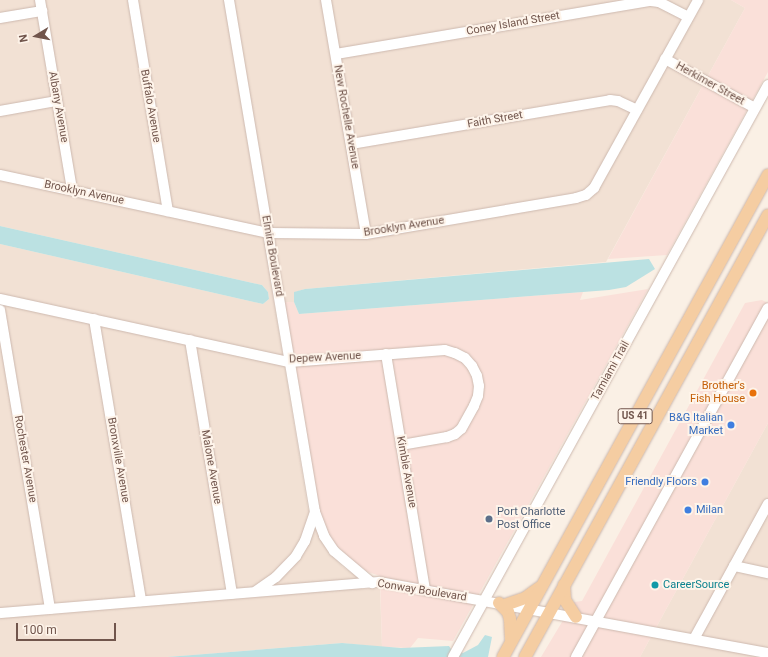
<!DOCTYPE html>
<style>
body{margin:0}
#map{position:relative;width:768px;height:657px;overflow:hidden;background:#faf0e5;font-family:Roboto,sans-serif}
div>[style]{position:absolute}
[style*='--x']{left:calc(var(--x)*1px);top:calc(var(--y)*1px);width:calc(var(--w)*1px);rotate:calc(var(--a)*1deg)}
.residential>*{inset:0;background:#f2e1d4}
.commercial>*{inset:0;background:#fae0d9}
.water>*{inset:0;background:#bbe1e2}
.roads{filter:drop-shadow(0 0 1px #cdb9af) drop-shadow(0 0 1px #cdb9af)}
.minor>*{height:10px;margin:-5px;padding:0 5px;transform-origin:5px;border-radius:5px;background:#fff}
.major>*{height:12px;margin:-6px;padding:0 6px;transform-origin:6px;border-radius:6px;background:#f5cda2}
.dots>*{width:11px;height:11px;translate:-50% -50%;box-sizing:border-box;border:2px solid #fef4ea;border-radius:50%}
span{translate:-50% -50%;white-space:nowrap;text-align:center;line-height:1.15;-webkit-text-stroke:4px #fef4ea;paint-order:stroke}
.shield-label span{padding:1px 3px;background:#fef4ea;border:1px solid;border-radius:3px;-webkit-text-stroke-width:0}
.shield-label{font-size:10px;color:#71554c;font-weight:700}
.street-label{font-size:11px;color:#71554c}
.food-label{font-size:11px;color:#c56008}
.right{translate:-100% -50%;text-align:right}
.shop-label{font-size:11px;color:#366cbe}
.left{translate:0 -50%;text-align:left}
.service-label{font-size:11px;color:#4e5e75}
.culture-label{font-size:11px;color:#0d838f}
.north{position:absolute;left:16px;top:16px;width:40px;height:40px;-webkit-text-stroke:3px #fef4ea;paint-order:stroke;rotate:260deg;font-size:11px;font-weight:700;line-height:16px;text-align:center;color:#71554c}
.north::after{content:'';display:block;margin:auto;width:14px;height:18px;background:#71554c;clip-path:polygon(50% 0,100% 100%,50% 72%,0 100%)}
.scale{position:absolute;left:16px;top:623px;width:100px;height:18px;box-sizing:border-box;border:2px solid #71554c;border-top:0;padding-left:5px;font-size:12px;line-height:14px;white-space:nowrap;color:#71554c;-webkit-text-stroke:3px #fef4ea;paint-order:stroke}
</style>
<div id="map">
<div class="residential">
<i style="clip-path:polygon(0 0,224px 0,308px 508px,319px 535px,328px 551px,343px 567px,359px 578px,362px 589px,380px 588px,382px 647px,342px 643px,167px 657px,0 657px,0 244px,263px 304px,269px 299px,268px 292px,262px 285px,0 226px)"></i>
<i style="clip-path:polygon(233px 0,731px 0,745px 8px,606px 262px,305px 289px,295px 292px,294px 302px,284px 302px)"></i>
<i style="clip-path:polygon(768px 423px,768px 657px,640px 657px)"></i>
</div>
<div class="commercial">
<i style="clip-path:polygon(731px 0,768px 0,768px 72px,667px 255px,608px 259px,745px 8px)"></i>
<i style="clip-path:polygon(648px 289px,453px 641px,418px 638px,410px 648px,382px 647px,380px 576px,368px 572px,352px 561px,334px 543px,322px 521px,316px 498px,284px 302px,294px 302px,299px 314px,583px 292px,580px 300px)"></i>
<i style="clip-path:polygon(762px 300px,768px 303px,768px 423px,640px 657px,541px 657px,574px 602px,582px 601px,745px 303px)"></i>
</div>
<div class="water">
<i style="clip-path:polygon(0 226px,262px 285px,268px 292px,269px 299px,263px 304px,0 244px)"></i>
<i style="clip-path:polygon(649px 259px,655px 269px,626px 287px,609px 290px,299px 314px,294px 302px,294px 292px,305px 289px)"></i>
<i style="clip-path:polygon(485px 635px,492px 637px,488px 657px,167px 657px,342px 643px,401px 648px,449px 646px,451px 649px,463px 653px,478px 645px)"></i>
</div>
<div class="roads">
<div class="minor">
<i style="--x:40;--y:0;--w:193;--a:80.4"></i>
<i style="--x:133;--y:0;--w:214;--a:80.6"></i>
<i style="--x:229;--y:0;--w:519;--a:80.47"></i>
<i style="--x:315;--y:512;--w:26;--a:69"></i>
<i style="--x:324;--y:536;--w:18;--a:56"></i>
<i style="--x:334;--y:551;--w:50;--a:40.1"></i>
<i style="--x:326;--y:0;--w:237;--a:80.3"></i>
<i style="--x:0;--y:18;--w:43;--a:-9.5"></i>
<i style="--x:336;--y:54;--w:319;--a:-9.6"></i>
<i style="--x:651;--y:1;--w:8;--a:7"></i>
<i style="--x:659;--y:2;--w:33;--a:27"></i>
<i style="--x:665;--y:59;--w:102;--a:28.6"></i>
<i style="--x:0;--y:111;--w:58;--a:-10"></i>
<i style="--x:351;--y:144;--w:263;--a:-9.6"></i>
<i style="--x:610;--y:100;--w:8;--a:7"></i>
<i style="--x:618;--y:101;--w:21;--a:25"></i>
<i style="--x:0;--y:175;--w:275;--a:12.2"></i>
<i style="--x:269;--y:233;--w:97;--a:0.6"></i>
<i style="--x:366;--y:234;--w:213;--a:-9.7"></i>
<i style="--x:576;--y:198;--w:10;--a:-17"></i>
<i style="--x:586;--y:195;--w:11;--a:-41"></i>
<i style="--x:594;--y:188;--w:215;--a:-61"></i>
<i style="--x:0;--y:299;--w:297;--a:12.3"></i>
<i style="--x:290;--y:362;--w:155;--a:-4.4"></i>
<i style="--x:445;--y:350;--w:10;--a:17"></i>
<i style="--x:455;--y:353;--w:11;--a:27"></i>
<i style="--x:465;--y:358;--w:11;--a:49"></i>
<i style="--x:472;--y:366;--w:11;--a:63"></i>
<i style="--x:477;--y:376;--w:10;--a:79"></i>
<i style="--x:479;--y:386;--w:10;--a:96"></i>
<i style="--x:478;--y:396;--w:11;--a:112"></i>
<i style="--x:474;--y:406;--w:26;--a:119"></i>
<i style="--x:461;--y:429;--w:8;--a:140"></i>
<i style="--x:455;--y:434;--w:9;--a:159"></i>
<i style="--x:447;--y:437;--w:47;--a:170.1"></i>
<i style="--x:0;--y:310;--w:303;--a:80.5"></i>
<i style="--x:94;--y:319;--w:286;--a:80.5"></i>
<i style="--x:190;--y:340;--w:257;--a:80.6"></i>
<i style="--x:386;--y:354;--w:238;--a:80.6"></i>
<i style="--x:734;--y:566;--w:35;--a:12"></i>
<i style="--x:256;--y:591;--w:24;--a:-35"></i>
<i style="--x:276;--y:577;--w:29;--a:-46"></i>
<i style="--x:296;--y:556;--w:17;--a:-59"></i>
<i style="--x:305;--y:541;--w:31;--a:-71"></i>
<i style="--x:0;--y:613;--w:381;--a:-4.7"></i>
<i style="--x:380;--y:582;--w:394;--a:10.4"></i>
<i style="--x:694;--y:639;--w:154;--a:-61.3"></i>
<i style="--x:453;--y:657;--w:653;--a:-61.16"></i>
<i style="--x:576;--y:657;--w:398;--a:-61.2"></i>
</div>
<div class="major">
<i style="--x:564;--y:585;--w:15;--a:86"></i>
<i style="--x:565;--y:600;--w:20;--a:57"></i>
<i style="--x:499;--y:603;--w:13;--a:45"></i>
<i style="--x:508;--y:612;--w:7;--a:74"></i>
<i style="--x:510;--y:619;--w:21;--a:87"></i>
<i style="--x:505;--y:605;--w:21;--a:-19"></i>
<i style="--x:525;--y:598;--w:17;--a:-36"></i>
<i style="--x:503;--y:657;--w:550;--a:-61.2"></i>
<i style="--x:525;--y:657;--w:504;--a:-61.2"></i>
</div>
</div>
<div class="dots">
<i style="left:753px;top:393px;background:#e8710a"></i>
<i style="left:731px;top:425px;background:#3f7fe0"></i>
<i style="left:705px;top:482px;background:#3f7fe0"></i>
<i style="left:688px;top:510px;background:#3f7fe0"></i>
<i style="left:489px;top:519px;background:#5c6f8a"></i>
<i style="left:655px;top:585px;background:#0f9aa8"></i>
</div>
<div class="shield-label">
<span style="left:635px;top:416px">US 41</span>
</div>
<div class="street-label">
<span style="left:513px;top:24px;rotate:-10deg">Coney Island Street</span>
<span style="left:710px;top:84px;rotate:29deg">Herkimer Street</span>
<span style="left:150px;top:106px;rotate:80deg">Buffalo Avenue</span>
<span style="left:58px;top:107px;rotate:80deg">Albany Avenue</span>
<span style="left:346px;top:117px;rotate:80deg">New Rochelle Avenue</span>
<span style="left:495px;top:120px;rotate:-10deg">Faith Street</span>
<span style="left:84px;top:193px;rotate:12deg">Brooklyn Avenue</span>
<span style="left:404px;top:227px;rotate:-9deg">Brooklyn Avenue</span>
<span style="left:272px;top:256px;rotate:80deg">Elmira Boulevard</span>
<span style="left:325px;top:358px;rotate:-3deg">Depew Avenue</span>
<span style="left:611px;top:371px;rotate:-61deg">Tamiami Trail</span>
<span style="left:25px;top:459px;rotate:80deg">Rochester Avenue</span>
<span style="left:118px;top:460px;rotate:80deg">Bronxville Avenue</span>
<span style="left:211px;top:467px;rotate:80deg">Malone Avenue</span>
<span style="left:406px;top:472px;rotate:80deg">Kimble Avenue</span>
<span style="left:422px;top:591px;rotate:9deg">Conway Boulevard</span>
</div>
<div class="food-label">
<span class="right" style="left:745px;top:393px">Brother's<br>Fish House</span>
</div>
<div class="shop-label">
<span class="right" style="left:723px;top:425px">B&amp;G Italian<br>Market</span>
<span class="right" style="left:697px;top:482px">Friendly Floors</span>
<span class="left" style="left:696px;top:510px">Milan</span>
</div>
<div class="service-label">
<span class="left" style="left:497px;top:519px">Port Charlotte<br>Post Office</span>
</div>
<div class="culture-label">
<span class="left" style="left:663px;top:585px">CareerSource</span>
</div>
<div class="north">N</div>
<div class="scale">100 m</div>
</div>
